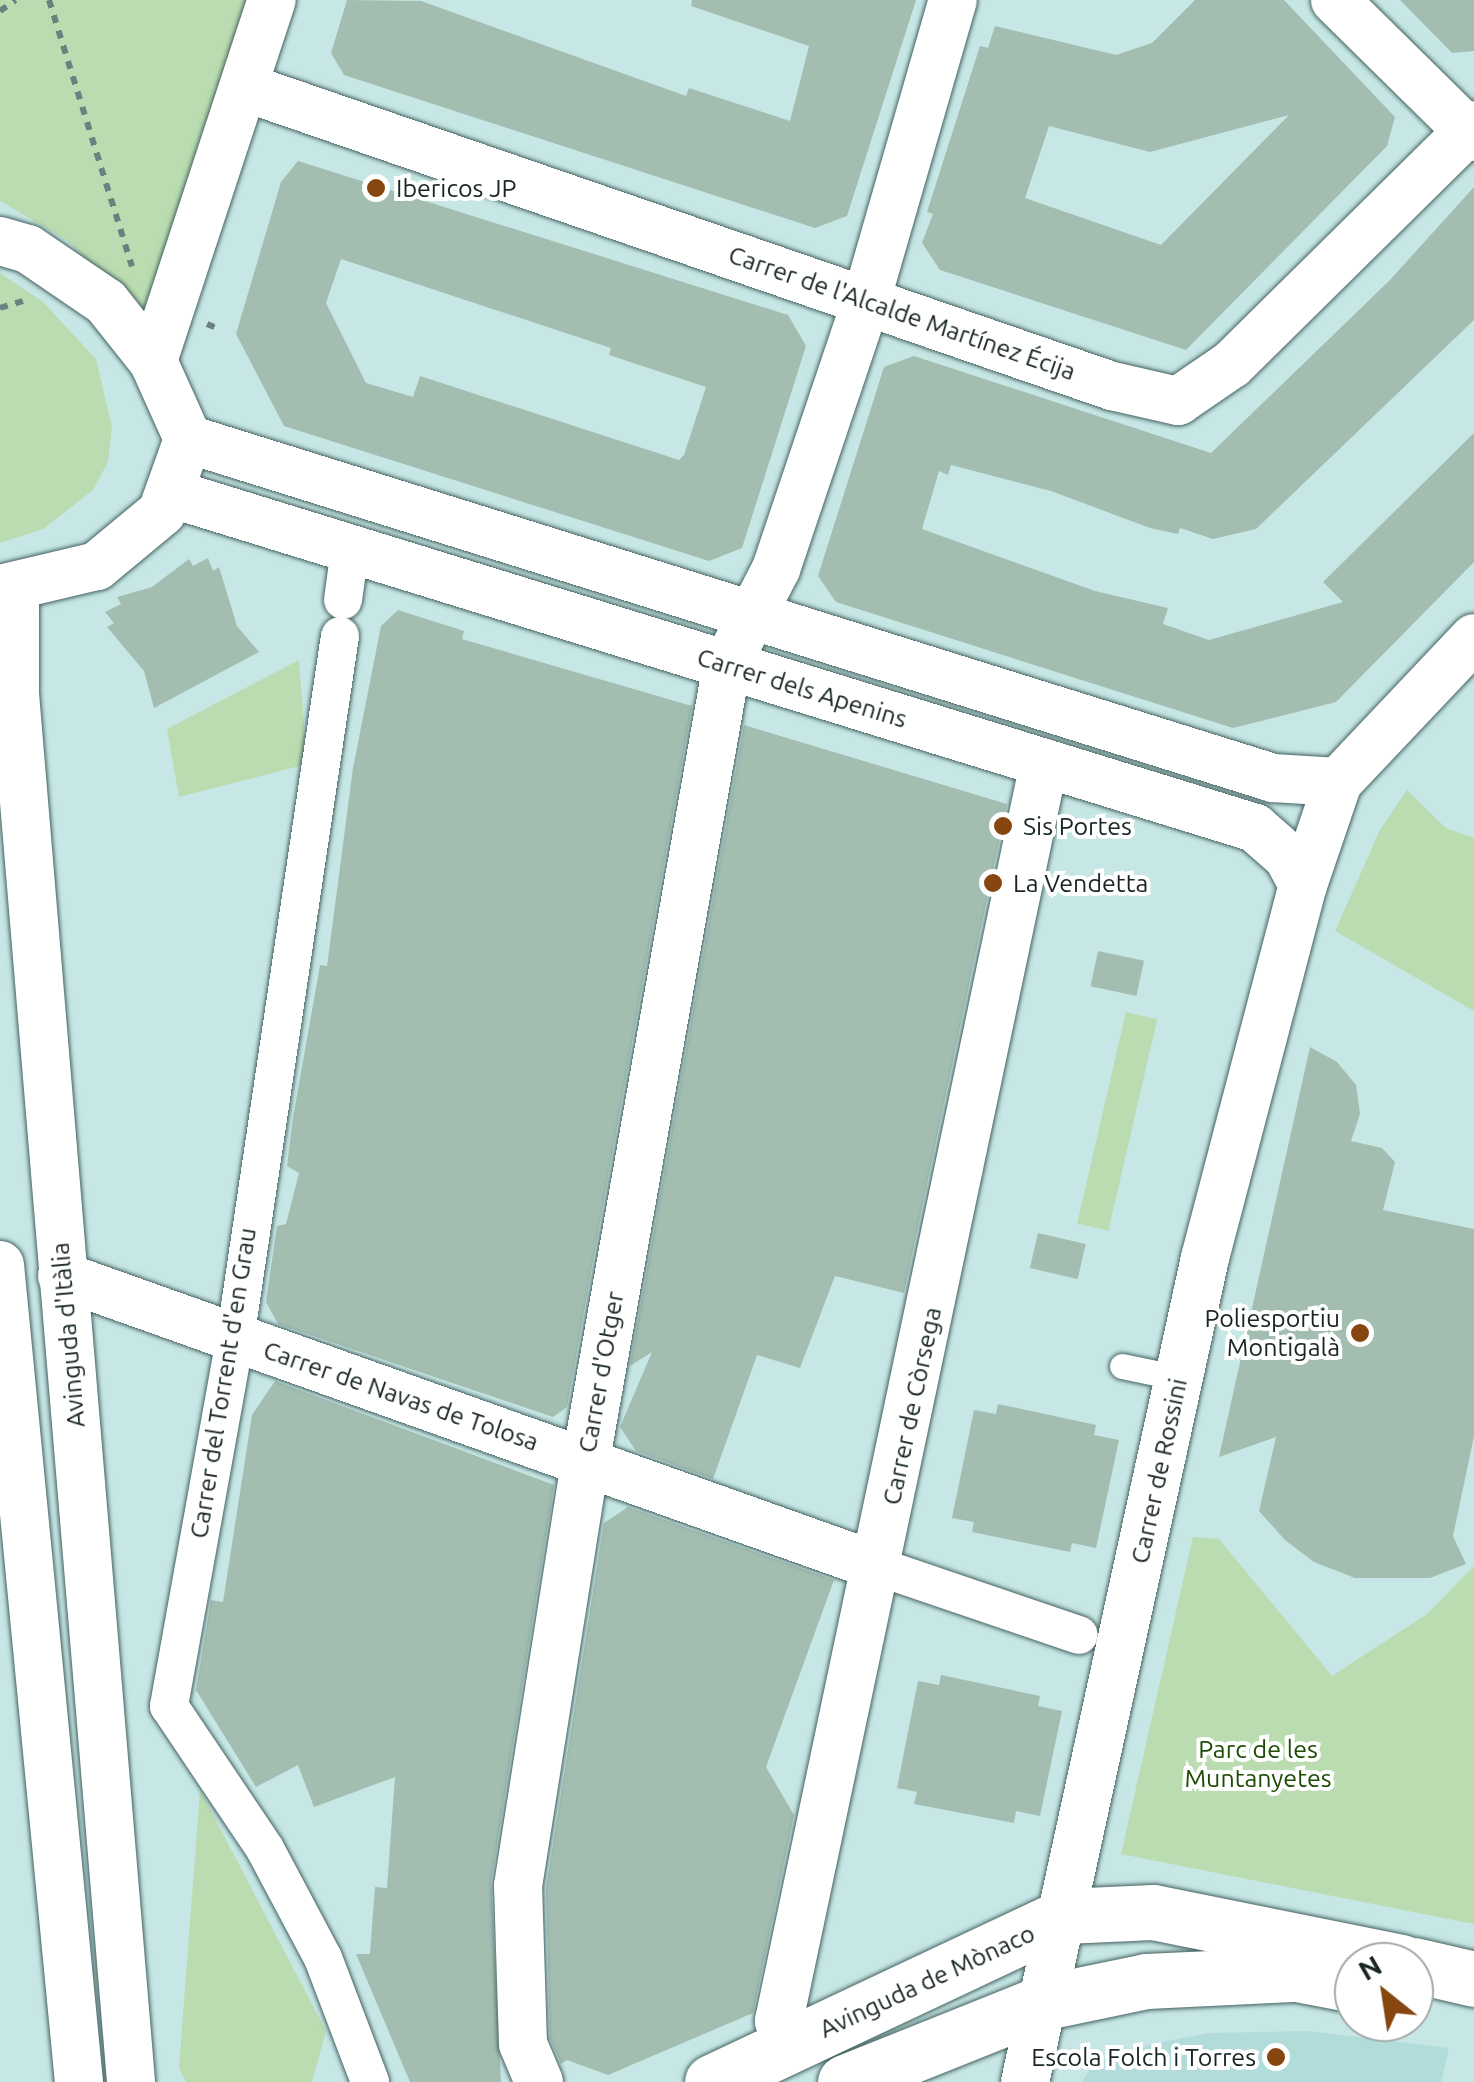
<!DOCTYPE html>
<meta charset="utf-8">
<style>
body{margin:0}
#map{position:relative;width:1474px;height:2082px;overflow:hidden;background:#c6e7e5;font-family:Ubuntu,sans-serif}
div>[style]{position:absolute}
[style*='--x']{left:calc(var(--x)*1px);top:calc(var(--y)*1px);width:calc(var(--w)*1px);rotate:calc(var(--a)*1deg)}
.built>*{inset:0;background:#b2dcda}
.green>*{inset:0;background:#badcb0;transform-origin:0 0}
.building>*{inset:0;background:#a3beb1;transform-origin:0 0}
.path>*{height:6px;margin-top:-3px;transform-origin:0;background:repeating-linear-gradient(90deg,#6b8180 0 8px,transparent 0 16px)}
.roads{filter:drop-shadow(0 0 2px #456261) drop-shadow(0 0 2px #456261)}
.service>*{height:25px;margin:-12.5px;padding:0 12.5px;transform-origin:12.5px;border-radius:12.5px;background:#fff}
.pedestrian>*{height:38px;margin:-19px;padding:0 19px;transform-origin:19px;border-radius:19px;background:#fff}
.minor>*{height:48px;margin:-24px;padding:0 24px;transform-origin:24px;border-radius:24px;background:#fff}
.tertiary>*{height:55px;margin:-27.5px;padding:0 27.5px;transform-origin:27.5px;border-radius:27.5px;background:#fff}
.dots>*{width:28px;height:28px;translate:-50% -50%;box-sizing:border-box;border:5px solid #fff;border-radius:50%}
span{translate:-50% -50%;white-space:nowrap;text-align:center;line-height:1.15;-webkit-text-stroke:8px #fff;paint-order:stroke}
.poi-label{font-size:25px;color:#192625}
.left{translate:0 -50%;text-align:left}
.right{translate:-100% -50%;text-align:right}
.street-label{font-size:25px;color:#192625}
.park-label{font-size:25px;color:#1d4c04}
.north{position:absolute;left:1334px;top:1942px;width:100px;height:100px;box-sizing:border-box;background:#fff;border:2px solid #a3a8a8;border-radius:50%;rotate:330deg;font-size:28px;font-weight:700;line-height:40px;text-align:center;color:#192625}
.north::after{content:'';display:block;margin:auto;width:35px;height:45px;background:#87460f;clip-path:polygon(50% 0,100% 100%,50% 72%,0 100%)}
</style>
<div id="map">
<div class="built">
<i style="clip-path:polygon(1309px 2031px,1449px 2048px,1441px 2082px,1082px 2082px,1094px 2062px,1156px 2043px,1209px 2033px)"></i>
</div>
<div class="green">
<i style="clip-path:polygon(0 0,247px 0,149px 323px,68px 241px,0 201px)"></i>
<i style="clip-path:polygon(0 273px,42px 301px,96px 359px,112px 427px,108px 462px,93px 490px,43px 529px,0 543px)"></i>
<i style="clip-path:polygon(299px 660px,307px 764px,179px 797px,167px 729px)"></i>
<i style="clip-path:polygon(1407px 790px,1446px 828px,1474px 838px,1474px 1011px,1335px 931px,1380px 830px)"></i>
<i style="left:1126px;top:1012px;width:32px;height:217px;rotate:13deg"></i>
<i style="clip-path:polygon(1193px 1537px,1219px 1539px,1332px 1676px,1427px 1614px,1474px 1566px,1474px 1924px,1121px 1854px)"></i>
<i style="clip-path:polygon(200px 1790px,326px 2031px,312px 2082px,186px 2082px,179px 2068px)"></i>
</div>
<div class="building">
<i style="clip-path:polygon(347px 0,421px 1px,686px 96px,689px 88px,790px 121px,809px 46px,691px 6px,692px 0,916px 0,847px 216px,815px 228px,344px 75px,331px 53px)"></i>
<i style="clip-path:polygon(evenodd,1195px 0,1284px 0,1395px 117px,1387px 146px,1186px 350px,940px 270px,922px 243px,933px 214px,927px 212px,980px 46px,988px 48px,995px 26px,1116px 55px,1152px 43px,1195px 0,1289px 115px,1161px 245px,1025px 198px,1049px 126px,1150px 152px,1289px 115px)"></i>
<i style="clip-path:polygon(1400px 0,1474px 0,1474px 51px,1452px 53px)"></i>
<i style="clip-path:polygon(evenodd,298px 161px,788px 315px,806px 346px,742px 548px,709px 561px,284px 426px,236px 334px,281px 182px,298px 161px,341px 259px,611px 348px,609px 355px,706px 387px,684px 455px,679px 460px,420px 376px,413px 397px,366px 383px,326px 303px,341px 259px)"></i>
<i style="clip-path:polygon(1474px 187px,1474px 320px,1256px 529px,1213px 539px,1180px 528px,1178px 534px,1150px 528px,1051px 491px,951px 465px,948px 475px,939px 471px,922px 529px,1095px 591px,1168px 608px,1163px 624px,1209px 640px,1343px 602px,1323px 582px,1474px 433px,1474px 562px,1336px 702px,1233px 728px,836px 602px,818px 576px,884px 367px,914px 356px,1211px 453px,1390px 280px)"></i>
<i style="clip-path:polygon(208px 558px,213px 571px,219px 567px,237px 626px,259px 652px,154px 708px,144px 671px,107px 627px,114px 623px,105px 612px,121px 604px,117px 597px,152px 587px,189px 559px,193px 566px)"></i>
<i style="clip-path:polygon(398px 610px,464px 631px,462px 639px,692px 706px,567px 1407px,553px 1417px,278px 1324px,266px 1302px,277px 1226px,286px 1224px,299px 1173px,287px 1166px,293px 1118px,320px 965px,327px 966px,353px 768px,381px 626px)"></i>
<i style="clip-path:polygon(744px 725px,1007px 804px,904px 1293px,835px 1276px,800px 1368px,757px 1355px,713px 1479px,636px 1451px,620px 1427px,652px 1352px,630px 1366px)"></i>
<i style="left:1098px;top:951px;width:47px;height:36px;rotate:12deg"></i>
<i style="clip-path:polygon(1310px 1047px,1337px 1062px,1356px 1085px,1360px 1114px,1351px 1141px,1382px 1148px,1395px 1162px,1383px 1210px,1474px 1229px,1474px 1436px,1453px 1536px,1466px 1564px,1430px 1578px,1355px 1578px,1314px 1562px,1285px 1540px,1259px 1511px,1276px 1437px,1219px 1457px)"></i>
<i style="left:1038px;top:1233px;width:49px;height:36px;rotate:13deg"></i>
<i style="clip-path:polygon(275px 1381px,554px 1485px,491px 1882px,501px 2082px,410px 2082px,356px 1954px,370px 1954px,375px 1887px,387px 1888px,395px 1777px,314px 1807px,298px 1765px,256px 1787px,196px 1690px,211px 1600px,223px 1602px,252px 1415px)"></i>
<i style="clip-path:polygon(998px 1404px,1096px 1425px,1094px 1435px,1119px 1440px,1096px 1548px,1072px 1543px,1070px 1552px,972px 1532px,974px 1522px,952px 1518px,974px 1410px,996px 1414px)"></i>
<i style="clip-path:polygon(628px 1507px,834px 1580px,766px 1767px,794px 1815px,753px 2013px,608px 2075px,567px 2060px,561px 2064px,550px 2038px,546px 1888px,604px 1523px)"></i>
<i style="clip-path:polygon(941px 1675px,1040px 1696px,1038px 1706px,1062px 1711px,1040px 1816px,1016px 1811px,1014px 1823px,914px 1804px,917px 1792px,897px 1788px,918px 1681px,939px 1685px)"></i>
</div>
<div class="path">
<i style="--x:49;--y:0;--w:279;--a:72.7"></i>
<i style="--x:0;--y:11;--w:19;--a:-35"></i>
<i style="--x:0;--y:308;--w:28;--a:-17"></i>
<i style="--x:207;--y:324;--w:15;--a:23"></i>
</div>
<div class="roads">
<div class="service">
<i style="--x:1122;--y:1366;--w:59;--a:11.7"></i>
</div>
<div class="pedestrian">
<i style="--x:343;--y:600;--w:51;--a:-82.2"></i>
<i style="--x:340;--y:636;--w:711;--a:98.49"></i>
<i style="--x:235;--y:1339;--w:373;--a:100.2"></i>
<i style="--x:169;--y:1706;--w:172;--a:56.1"></i>
<i style="--x:265;--y:1849;--w:123;--a:62"></i>
<i style="--x:323;--y:1958;--w:133;--a:69.2"></i>
<i style="--x:879;--y:1567;--w:211;--a:18.8"></i>
</div>
<div class="minor">
<i style="--x:1335;--y:0;--w:195;--a:44.6"></i>
<i style="--x:244;--y:87;--w:918;--a:19.01"></i>
<i style="--x:1112;--y:386;--w:68;--a:12.8"></i>
<i style="--x:1178;--y:401;--w:65;--a:-34.4"></i>
<i style="--x:1232;--y:364;--w:340;--a:-44.6"></i>
<i style="--x:0;--y:241;--w:29;--a:16"></i>
<i style="--x:28;--y:249;--w:94;--a:34.2"></i>
<i style="--x:106;--y:302;--w:75;--a:51.5"></i>
<i style="--x:153;--y:361;--w:85;--a:65.8"></i>
<i style="--x:188;--y:439;--w:77;--a:109.6"></i>
<i style="--x:162;--y:512;--w:85;--a:140.3"></i>
<i style="--x:97;--y:566;--w:100;--a:166.7"></i>
<i style="--x:153;--y:361;--w:380;--a:-71.8"></i>
<i style="--x:188;--y:439;--w:1137;--a:17.35"></i>
<i style="--x:1273;--y:778;--w:65;--a:3.5"></i>
<i style="--x:173;--y:494;--w:1132;--a:17.15"></i>
<i style="--x:1255;--y:828;--w:44;--a:41.3"></i>
<i style="--x:1288;--y:857;--w:32;--a:62"></i>
<i style="--x:15;--y:587;--w:107;--a:90"></i>
<i style="--x:15;--y:694;--w:1393;--a:85.22"></i>
<i style="--x:0;--y:1265;--w:821;--a:84.48"></i>
<i style="--x:62;--y:1276;--w:867;--a:19.6"></i>
<i style="--x:789;--y:2045;--w:26;--a:-113"></i>
<i style="--x:779;--y:2021;--w:1286;--a:-78.1"></i>
<i style="--x:539;--y:2082;--w:41;--a:-112.8"></i>
<i style="--x:523;--y:2044;--w:158;--a:-91.8"></i>
<i style="--x:518;--y:1886;--w:432;--a:-81"></i>
<i style="--x:586;--y:1459;--w:807;--a:-79.94"></i>
<i style="--x:727;--y:664;--w:107;--a:-62.7"></i>
<i style="--x:776;--y:569;--w:283;--a:-71.4"></i>
<i style="--x:866;--y:301;--w:313;--a:-73.9"></i>
<i style="--x:1025;--y:2082;--w:843;--a:-77.68"></i>
<i style="--x:1205;--y:1258;--w:386;--a:-75.3"></i>
<i style="--x:1303;--y:885;--w:109;--a:-71.2"></i>
<i style="--x:1338;--y:782;--w:198;--a:-46.6"></i>
</div>
<div class="tertiary">
<i style="--x:1414;--y:1965;--w:62;--a:13.1"></i>
<i style="--x:712;--y:2082;--w:389;--a:-25.2"></i>
<i style="--x:1064;--y:1916;--w:89;--a:-2.6"></i>
<i style="--x:1153;--y:1912;--w:253;--a:11.4"></i>
<i style="--x:845;--y:2082;--w:215;--a:-21.8"></i>
<i style="--x:1045;--y:2002;--w:103;--a:-11.7"></i>
<i style="--x:1146;--y:1981;--w:151;--a:-2.7"></i>
<i style="--x:1297;--y:1974;--w:53;--a:10.9"></i>
</div>
</div>
<div class="dots">
<i style="left:376px;top:188px;background:#87460f"></i>
<i style="left:1003px;top:826px;background:#87460f"></i>
<i style="left:993px;top:883px;background:#87460f"></i>
<i style="left:1360px;top:1333px;background:#87460f"></i>
<i style="left:1276px;top:2057px;background:#87460f"></i>
</div>
<div class="poi-label">
<span class="left" style="left:396px;top:188px">Ibericos JP</span>
<span class="left" style="left:1023px;top:826px">Sis Portes</span>
<span class="left" style="left:1013px;top:883px">La Vendetta</span>
<span class="right" style="left:1340px;top:1333px">Poliesportiu<br>Montigalà</span>
<span class="right" style="left:1256px;top:2057px">Escola Folch i Torres</span>
</div>
<div class="street-label">
<span style="left:902px;top:313px;rotate:19deg">Carrer de l'Alcalde Martínez Écija</span>
<span style="left:802px;top:688px;rotate:17deg">Carrer dels Apenins</span>
<span style="left:68px;top:1335px;rotate:-95deg">Avinguda d'Itàlia</span>
<span style="left:601px;top:1372px;rotate:-80deg">Carrer d'Otger</span>
<span style="left:223px;top:1383px;rotate:-81deg">Carrer del Torrent d'en Grau</span>
<span style="left:401px;top:1396px;rotate:19deg">Carrer de Navas de Tolosa</span>
<span style="left:912px;top:1406px;rotate:-78deg">Carrer de Còrsega</span>
<span style="left:1159px;top:1471px;rotate:-78deg">Carrer de Rossini</span>
<span style="left:927px;top:1981px;rotate:-25deg">Avinguda de Mònaco</span>
</div>
<div class="park-label">
<span style="left:1258px;top:1764px">Parc de les<br>Muntanyetes</span>
</div>
<div class="north">N</div>
</div>
